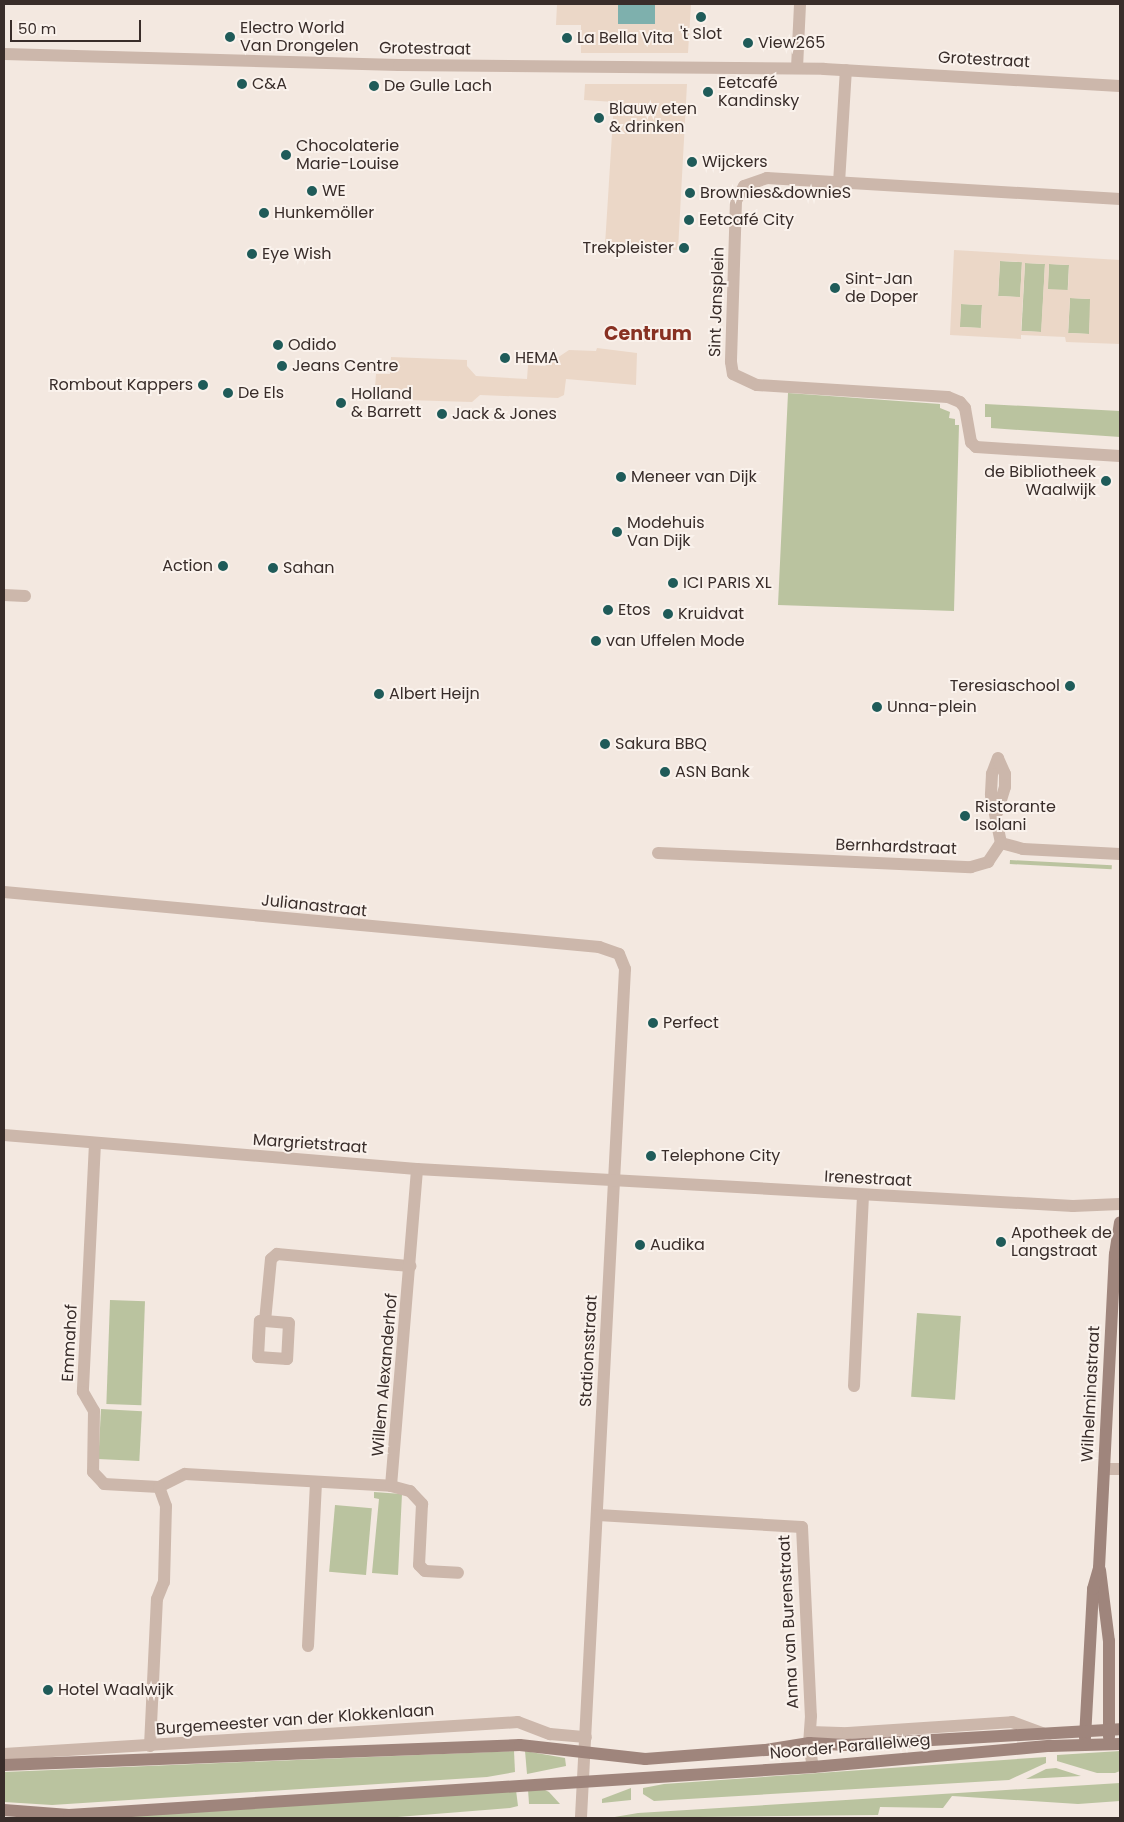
<!DOCTYPE html>
<meta charset="utf-8">
<style>
body{margin:0}
#map{position:relative;width:1124px;height:1822px;overflow:hidden;background:#f3e8e0;font-family:Poppins,sans-serif}
div>[style]{position:absolute}
[style*='--x']{left:calc(var(--x)*1px);top:calc(var(--y)*1px);width:calc(var(--w)*1px);rotate:calc(var(--a)*1deg)}
.green>*{inset:0;background:#bac39f;transform-origin:0 0}
.plaza>*{inset:0;background:#ebd7c7}
.water>*{inset:0;background:#7eb0ad;transform-origin:0 0}
.street>*{height:12px;margin:-6px;padding:0 6px;transform-origin:6px;border-radius:6px;background:#ccb7ab}
.secondary>*{height:12px;margin:-6px;padding:0 6px;transform-origin:6px;border-radius:6px;background:#9f857c}
.dots>*{width:14px;height:14px;translate:-50% -50%;box-sizing:border-box;border:2px solid #faf2ec;border-radius:50%}
span{translate:-50% -50%;white-space:nowrap;text-align:center;line-height:1.15;-webkit-text-stroke:4px #faf2ec;paint-order:stroke}
.poi-label{font-size:16px;color:#392d2a}
.left{translate:0 -50%;text-align:left}
.right{translate:-100% -50%;text-align:right}
.street-label{font-size:16px;color:#392d2a}
.quarter-label{font-size:19px;color:#883123;font-weight:700}
.frame{position:absolute;inset:0;border:5px solid #392d2a;pointer-events:none}
.scale{position:absolute;left:10px;top:20px;width:131px;height:22px;box-sizing:border-box;border:2px solid #392d2a;border-top:0;padding-left:6px;font-size:15px;line-height:18px;white-space:nowrap;color:#392d2a;-webkit-text-stroke:4px #faf2ec;paint-order:stroke}
</style>
<div id="map">
<div class="green">
<i style="left:1000px;top:261px;width:22px;height:35px;rotate:3deg"></i>
<i style="left:1025px;top:263px;width:20px;height:68px;rotate:3deg"></i>
<i style="left:1049px;top:264px;width:20px;height:26px;rotate:3deg"></i>
<i style="left:1070px;top:298px;width:21px;height:35px;rotate:3deg"></i>
<i style="left:961px;top:304px;width:21px;height:23px;rotate:3deg"></i>
<i style="clip-path:polygon(788px 393px,940px 404px,940px 408px,950px 412px,949px 418px,955px 419px,955px 425px,959px 425px,954px 611px,778px 605px)"></i>
<i style="clip-path:polygon(985px 404px,1120px 411px,1120px 437px,991px 428px,991px 417px,985px 417px)"></i>
<i style="left:1010px;top:860px;width:102px;height:4px;rotate:3deg"></i>
<i style="left:110px;top:1300px;width:35px;height:104px;rotate:2deg"></i>
<i style="left:917px;top:1313px;width:44px;height:84px;rotate:4deg"></i>
<i style="left:101px;top:1409px;width:41px;height:50px;rotate:3deg"></i>
<i style="clip-path:polygon(374px 1492px,402px 1494px,398px 1575px,372px 1573px,379px 1499px,374px 1498px)"></i>
<i style="left:335px;top:1505px;width:37px;height:67px;rotate:5deg"></i>
<i style="clip-path:polygon(514px 1751px,515px 1772px,487px 1777px,52px 1805px,4px 1802px,4px 1772px)"></i>
<i style="clip-path:polygon(525px 1751px,565px 1758px,566px 1766px,527px 1774px)"></i>
<i style="clip-path:polygon(1120px 1751px,1120px 1771px,1115px 1773px,1097px 1773px,1057px 1761px,1057px 1755px)"></i>
<i style="clip-path:polygon(1046px 1757px,1046px 1763px,1009px 1780px,654px 1801px,643px 1794px,643px 1788px,664px 1784px)"></i>
<i style="clip-path:polygon(1056px 1768px,1081px 1776px,1026px 1779px,1046px 1769px)"></i>
<i style="clip-path:polygon(1120px 1783px,1120px 1801px,1078px 1804px,952px 1796px,943px 1808px,880px 1807px,878px 1815px,609px 1818px,638px 1813px)"></i>
<i style="clip-path:polygon(541px 1788px,549px 1792px,560px 1804px,529px 1804px,528px 1789px)"></i>
<i style="clip-path:polygon(631px 1788px,631px 1800px,602px 1803px,602px 1799px)"></i>
<i style="clip-path:polygon(516px 1790px,518px 1806px,510px 1808px,385px 1818px,54px 1818px)"></i>
</div>
<div class="plaza">
<i style="clip-path:polygon(557px 4px,691px 4px,688px 53px,581px 53px,581px 25px,556px 25px)"></i>
<i style="clip-path:polygon(585px 84px,687px 84px,678px 250px,605px 245px,614px 102px,584px 100px)"></i>
<i style="clip-path:polygon(evenodd,954px 250px,1120px 260px,1120px 344px,1066px 342px,1065px 337px,1021px 335px,1021px 339px,950px 335px,954px 250px,1000px 261px,1022px 262px,1020px 297px,998px 296px,1000px 261px,954px 250px,1025px 263px,1045px 264px,1041px 332px,1021px 331px,1025px 263px,954px 250px,1049px 264px,1069px 265px,1068px 290px,1048px 289px,1049px 264px,954px 250px,1070px 298px,1090px 299px,1089px 334px,1068px 333px,1070px 298px,954px 250px,961px 304px,982px 305px,981px 328px,960px 327px,961px 304px)"></i>
<i style="clip-path:polygon(597px 348px,637px 353px,636px 385px,566px 379px,564px 395px,558px 398px,480px 395px,472px 402px,374px 399px,376px 374px,390px 374px,391px 357px,467px 360px,467px 366px,476px 376px,527px 379px,528px 365px,545px 366px,569px 350px,596px 351px)"></i>
</div>
<div class="water">
<i style="left:618px;top:4px;width:37px;height:20px"></i>
</div>
<div class="street">
<i style="--x:4;--y:54;--w:395;--a:1.6"></i>
<i style="--x:399;--y:65;--w:425;--a:0.5"></i>
<i style="--x:824;--y:69;--w:296;--a:3.3"></i>
<i style="--x:797;--y:68;--w:64;--a:-87.3"></i>
<i style="--x:839;--y:183;--w:113;--a:-86.5"></i>
<i style="--x:1120;--y:199;--w:354;--a:-176.6"></i>
<i style="--x:767;--y:178;--w:24;--a:161"></i>
<i style="--x:744;--y:186;--w:17;--a:118"></i>
<i style="--x:736;--y:201;--w:161;--a:91.8"></i>
<i style="--x:731;--y:362;--w:12;--a:81"></i>
<i style="--x:733;--y:374;--w:26;--a:25"></i>
<i style="--x:757;--y:385;--w:191;--a:3.6"></i>
<i style="--x:948;--y:397;--w:13;--a:23"></i>
<i style="--x:960;--y:402;--w:8;--a:50"></i>
<i style="--x:965;--y:408;--w:35;--a:80"></i>
<i style="--x:971;--y:442;--w:7;--a:45"></i>
<i style="--x:976;--y:447;--w:144;--a:3.6"></i>
<i style="--x:4;--y:595;--w:21;--a:3"></i>
<i style="--x:998;--y:758;--w:17;--a:111"></i>
<i style="--x:992;--y:774;--w:21;--a:93"></i>
<i style="--x:991;--y:795;--w:49;--a:78.2"></i>
<i style="--x:997;--y:813;--w:27;--a:-73"></i>
<i style="--x:1005;--y:787;--w:13;--a:-90"></i>
<i style="--x:1005;--y:774;--w:17;--a:-114"></i>
<i style="--x:1001;--y:843;--w:23;--a:15"></i>
<i style="--x:1023;--y:849;--w:97;--a:3"></i>
<i style="--x:658;--y:853;--w:313;--a:2.6"></i>
<i style="--x:971;--y:867;--w:18;--a:-16"></i>
<i style="--x:988;--y:862;--w:23;--a:-56"></i>
<i style="--x:4;--y:892;--w:598;--a:5.28"></i>
<i style="--x:599;--y:947;--w:21;--a:19"></i>
<i style="--x:619;--y:954;--w:16;--a:68"></i>
<i style="--x:625;--y:969;--w:850;--a:92.97"></i>
<i style="--x:4;--y:1135;--w:414;--a:4.7"></i>
<i style="--x:417;--y:1169;--w:657;--a:3.23"></i>
<i style="--x:1073;--y:1206;--w:47;--a:-2.4"></i>
<i style="--x:95;--y:1143;--w:249;--a:92.8"></i>
<i style="--x:83;--y:1392;--w:22;--a:60"></i>
<i style="--x:94;--y:1411;--w:61;--a:90.9"></i>
<i style="--x:93;--y:1472;--w:16;--a:47"></i>
<i style="--x:104;--y:1484;--w:55;--a:3.1"></i>
<i style="--x:159;--y:1487;--w:29;--a:-27"></i>
<i style="--x:185;--y:1474;--w:206;--a:3.3"></i>
<i style="--x:391;--y:1486;--w:20;--a:15"></i>
<i style="--x:410;--y:1491;--w:18;--a:47"></i>
<i style="--x:422;--y:1504;--w:61;--a:92.8"></i>
<i style="--x:419;--y:1565;--w:8;--a:45"></i>
<i style="--x:425;--y:1571;--w:33;--a:3"></i>
<i style="--x:265;--y:1321;--w:24;--a:5"></i>
<i style="--x:289;--y:1323;--w:36;--a:93"></i>
<i style="--x:287;--y:1359;--w:29;--a:-176"></i>
<i style="--x:258;--y:1357;--w:36;--a:-87"></i>
<i style="--x:260;--y:1321;--w:5;--a:0"></i>
<i style="--x:265;--y:1321;--w:62;--a:-84.5"></i>
<i style="--x:271;--y:1259;--w:8;--a:-40"></i>
<i style="--x:277;--y:1254;--w:134;--a:5.2"></i>
<i style="--x:854;--y:1386;--w:191;--a:-87.3"></i>
<i style="--x:1104;--y:1469;--w:16;--a:0"></i>
<i style="--x:391;--y:1486;--w:318;--a:-85.3"></i>
<i style="--x:598;--y:1515;--w:204;--a:3.4"></i>
<i style="--x:802;--y:1527;--w:189;--a:87.3"></i>
<i style="--x:811;--y:1716;--w:27;--a:94"></i>
<i style="--x:809;--y:1743;--w:24;--a:81"></i>
<i style="--x:308;--y:1646;--w:163;--a:-87.2"></i>
<i style="--x:810;--y:1732;--w:38;--a:2"></i>
<i style="--x:848;--y:1733;--w:164;--a:-3.8"></i>
<i style="--x:1012;--y:1722;--w:33;--a:20"></i>
<i style="--x:150;--y:1746;--w:147;--a:-87.3"></i>
<i style="--x:157;--y:1599;--w:18;--a:-68"></i>
<i style="--x:164;--y:1582;--w:76;--a:-88.5"></i>
<i style="--x:166;--y:1506;--w:20;--a:-110"></i>
<i style="--x:4;--y:1754;--w:515;--a:-3.56"></i>
<i style="--x:518;--y:1722;--w:34;--a:21"></i>
<i style="--x:550;--y:1734;--w:36;--a:5"></i>
</div>
<div class="secondary">
<i style="--x:1100;--y:1570;--w:72;--a:82.8"></i>
<i style="--x:1109;--y:1641;--w:96;--a:90"></i>
<i style="--x:1085;--y:1738;--w:149;--a:-86.9"></i>
<i style="--x:1093;--y:1589;--w:22;--a:-74"></i>
<i style="--x:1099;--y:1568;--w:314;--a:-87.1"></i>
<i style="--x:1115;--y:1254;--w:32;--a:-81"></i>
<i style="--x:4;--y:1765;--w:516;--a:-2.22"></i>
<i style="--x:520;--y:1745;--w:126;--a:6.4"></i>
<i style="--x:645;--y:1759;--w:121;--a:-4.3"></i>
<i style="--x:766;--y:1750;--w:44;--a:-9.2"></i>
<i style="--x:809;--y:1743;--w:37;--a:3"></i>
<i style="--x:846;--y:1745;--w:274;--a:-3.3"></i>
<i style="--x:4;--y:1810;--w:65;--a:4.4"></i>
<i style="--x:69;--y:1815;--w:746;--a:-3.69"></i>
<i style="--x:813;--y:1767;--w:238;--a:-5.1"></i>
<i style="--x:1050;--y:1746;--w:70;--a:-1.6"></i>
</div>
<div class="dots">
<i style="left:701px;top:17px;background:#1f5b59"></i>
<i style="left:230px;top:37px;background:#1f5b59"></i>
<i style="left:567px;top:38px;background:#1f5b59"></i>
<i style="left:748px;top:43px;background:#1f5b59"></i>
<i style="left:242px;top:84px;background:#1f5b59"></i>
<i style="left:374px;top:86px;background:#1f5b59"></i>
<i style="left:708px;top:92px;background:#1f5b59"></i>
<i style="left:599px;top:118px;background:#1f5b59"></i>
<i style="left:286px;top:155px;background:#1f5b59"></i>
<i style="left:692px;top:162px;background:#1f5b59"></i>
<i style="left:312px;top:191px;background:#1f5b59"></i>
<i style="left:690px;top:193px;background:#1f5b59"></i>
<i style="left:264px;top:213px;background:#1f5b59"></i>
<i style="left:689px;top:220px;background:#1f5b59"></i>
<i style="left:684px;top:248px;background:#1f5b59"></i>
<i style="left:252px;top:254px;background:#1f5b59"></i>
<i style="left:835px;top:288px;background:#1f5b59"></i>
<i style="left:278px;top:345px;background:#1f5b59"></i>
<i style="left:505px;top:358px;background:#1f5b59"></i>
<i style="left:282px;top:366px;background:#1f5b59"></i>
<i style="left:203px;top:385px;background:#1f5b59"></i>
<i style="left:228px;top:393px;background:#1f5b59"></i>
<i style="left:341px;top:403px;background:#1f5b59"></i>
<i style="left:442px;top:414px;background:#1f5b59"></i>
<i style="left:621px;top:477px;background:#1f5b59"></i>
<i style="left:1106px;top:481px;background:#1f5b59"></i>
<i style="left:617px;top:532px;background:#1f5b59"></i>
<i style="left:223px;top:566px;background:#1f5b59"></i>
<i style="left:273px;top:568px;background:#1f5b59"></i>
<i style="left:673px;top:583px;background:#1f5b59"></i>
<i style="left:608px;top:610px;background:#1f5b59"></i>
<i style="left:668px;top:614px;background:#1f5b59"></i>
<i style="left:596px;top:641px;background:#1f5b59"></i>
<i style="left:1070px;top:686px;background:#1f5b59"></i>
<i style="left:379px;top:694px;background:#1f5b59"></i>
<i style="left:877px;top:707px;background:#1f5b59"></i>
<i style="left:605px;top:744px;background:#1f5b59"></i>
<i style="left:665px;top:772px;background:#1f5b59"></i>
<i style="left:965px;top:816px;background:#1f5b59"></i>
<i style="left:653px;top:1023px;background:#1f5b59"></i>
<i style="left:651px;top:1156px;background:#1f5b59"></i>
<i style="left:1001px;top:1242px;background:#1f5b59"></i>
<i style="left:640px;top:1245px;background:#1f5b59"></i>
<i style="left:48px;top:1690px;background:#1f5b59"></i>
</div>
<div class="poi-label">
<span class="left" style="left:240px;top:37px">Electro World<br>Van Drongelen</span>
<span style="left:701px;top:34px">'t Slot</span>
<span class="left" style="left:577px;top:38px">La Bella Vita</span>
<span class="left" style="left:758px;top:43px">View265</span>
<span class="left" style="left:718px;top:92px">Eetcafé<br>Kandinsky</span>
<span class="left" style="left:252px;top:84px">C&amp;A</span>
<span class="left" style="left:384px;top:86px">De Gulle Lach</span>
<span class="left" style="left:609px;top:118px">Blauw eten<br>&amp; drinken</span>
<span class="left" style="left:296px;top:155px">Chocolaterie<br>Marie-Louise</span>
<span class="left" style="left:702px;top:162px">Wijckers</span>
<span class="left" style="left:322px;top:191px">WE</span>
<span class="left" style="left:700px;top:193px">Brownies&amp;downieS</span>
<span class="left" style="left:274px;top:213px">Hunkemöller</span>
<span class="left" style="left:699px;top:220px">Eetcafé City</span>
<span class="right" style="left:674px;top:248px">Trekpleister</span>
<span class="left" style="left:262px;top:254px">Eye Wish</span>
<span class="left" style="left:845px;top:288px">Sint-Jan<br>de Doper</span>
<span class="left" style="left:288px;top:345px">Odido</span>
<span class="left" style="left:515px;top:358px">HEMA</span>
<span class="left" style="left:292px;top:366px">Jeans Centre</span>
<span class="right" style="left:193px;top:385px">Rombout Kappers</span>
<span class="left" style="left:238px;top:393px">De Els</span>
<span class="left" style="left:351px;top:403px">Holland<br>&amp; Barrett</span>
<span class="left" style="left:452px;top:414px">Jack &amp; Jones</span>
<span class="right" style="left:1096px;top:481px">de Bibliotheek<br>Waalwijk</span>
<span class="left" style="left:631px;top:477px">Meneer van Dijk</span>
<span class="left" style="left:627px;top:532px">Modehuis<br>Van Dijk</span>
<span class="right" style="left:213px;top:566px">Action</span>
<span class="left" style="left:283px;top:568px">Sahan</span>
<span class="left" style="left:683px;top:583px">ICI PARIS XL</span>
<span class="left" style="left:618px;top:610px">Etos</span>
<span class="left" style="left:678px;top:614px">Kruidvat</span>
<span class="left" style="left:606px;top:641px">van Uffelen Mode</span>
<span class="right" style="left:1060px;top:686px">Teresiaschool</span>
<span class="left" style="left:389px;top:694px">Albert Heijn</span>
<span class="left" style="left:887px;top:707px">Unna-plein</span>
<span class="left" style="left:615px;top:744px">Sakura BBQ</span>
<span class="left" style="left:675px;top:772px">ASN Bank</span>
<span class="left" style="left:975px;top:816px">Ristorante<br>Isolani</span>
<span class="left" style="left:663px;top:1023px">Perfect</span>
<span class="left" style="left:661px;top:1156px">Telephone City</span>
<span class="left" style="left:1011px;top:1242px">Apotheek de<br>Langstraat</span>
<span class="left" style="left:650px;top:1245px">Audika</span>
<span class="left" style="left:58px;top:1690px">Hotel Waalwijk</span>
</div>
<div class="street-label">
<span style="left:425px;top:49px;rotate:1deg">Grotestraat</span>
<span style="left:984px;top:60px;rotate:3deg">Grotestraat</span>
<span style="left:717px;top:302px;rotate:-88deg">Sint Jansplein</span>
<span style="left:896px;top:847px;rotate:2deg">Bernhardstraat</span>
<span style="left:314px;top:906px;rotate:6deg">Julianastraat</span>
<span style="left:310px;top:1144px;rotate:4deg">Margrietstraat</span>
<span style="left:868px;top:1179px;rotate:3deg">Irenestraat</span>
<span style="left:70px;top:1343px;rotate:-87deg">Emmahof</span>
<span style="left:589px;top:1351px;rotate:-87deg">Stationsstraat</span>
<span style="left:385px;top:1375px;rotate:-85deg">Willem Alexanderhof</span>
<span style="left:1091px;top:1394px;rotate:-87deg">Wilhelminastraat</span>
<span style="left:789px;top:1622px;rotate:-93deg">Anna van Burenstraat</span>
<span style="left:295px;top:1720px;rotate:-4deg">Burgemeester van der Klokkenlaan</span>
<span style="left:850px;top:1747px;rotate:-5deg">Noorder Parallelweg</span>
</div>
<div class="quarter-label">
<span style="left:648px;top:334px">Centrum</span>
</div>
<div class="frame"></div>
<div class="scale">50 m</div>
</div>
